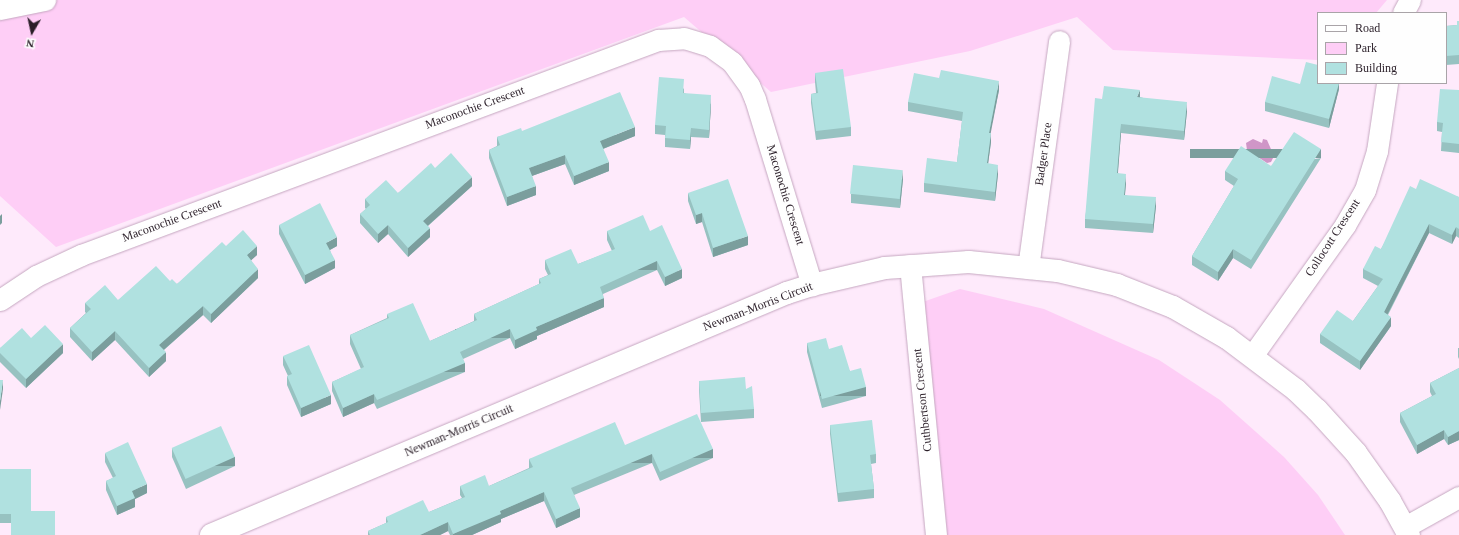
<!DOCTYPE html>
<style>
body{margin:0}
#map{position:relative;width:1459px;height:535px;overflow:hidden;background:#feeafb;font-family:"Times New Roman",serif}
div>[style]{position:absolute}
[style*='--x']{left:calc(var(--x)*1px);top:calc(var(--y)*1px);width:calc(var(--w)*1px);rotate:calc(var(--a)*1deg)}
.green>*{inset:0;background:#fecef6}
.water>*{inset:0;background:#cf96c7}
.roads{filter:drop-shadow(0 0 1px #c5a7c0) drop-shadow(0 0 1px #c5a7c0)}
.minor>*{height:21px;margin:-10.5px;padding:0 10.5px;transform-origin:10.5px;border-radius:10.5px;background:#fff}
.tertiary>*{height:22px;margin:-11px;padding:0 11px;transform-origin:11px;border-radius:11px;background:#fff}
.primary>*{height:22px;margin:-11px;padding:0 11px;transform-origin:11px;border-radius:11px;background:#fff}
.wall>*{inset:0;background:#97c2c1}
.shaded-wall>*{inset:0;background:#7b9e9d;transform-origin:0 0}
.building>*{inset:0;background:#b0e1e0;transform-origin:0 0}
span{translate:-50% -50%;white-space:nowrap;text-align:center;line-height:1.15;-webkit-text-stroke:4px #fefefe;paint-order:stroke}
.street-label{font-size:12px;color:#2a1e28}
.legend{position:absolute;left:1317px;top:12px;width:130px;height:72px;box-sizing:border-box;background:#fefefe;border:1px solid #a9a4a8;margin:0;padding:5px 7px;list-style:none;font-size:12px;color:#2a1e28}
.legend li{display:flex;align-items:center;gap:8px;height:20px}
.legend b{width:20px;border:1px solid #a9a4a8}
.north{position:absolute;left:12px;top:12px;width:40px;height:40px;-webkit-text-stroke:3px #fefefe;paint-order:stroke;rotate:189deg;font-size:11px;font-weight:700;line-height:16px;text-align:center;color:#2a1e28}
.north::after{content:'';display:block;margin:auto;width:14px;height:18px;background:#2a1e28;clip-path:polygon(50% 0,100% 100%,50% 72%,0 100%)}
</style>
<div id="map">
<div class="green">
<i style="clip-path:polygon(0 0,1387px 0,1376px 13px,1318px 13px,1318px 60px,1113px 50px,1077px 17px,970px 51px,771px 92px,684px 17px,56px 247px,0 196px)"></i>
<i style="clip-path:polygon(960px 289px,1044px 309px,1159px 360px,1220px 400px,1284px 457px,1318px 495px,1345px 535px,933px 535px,914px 305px)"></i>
</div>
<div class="water">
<i style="clip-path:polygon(1253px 139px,1262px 143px,1263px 139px,1267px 140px,1274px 156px,1271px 162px,1267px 163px,1247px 150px,1246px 143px)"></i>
</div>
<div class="roads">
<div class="minor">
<i style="--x:1403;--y:13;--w:15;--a:-62"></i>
<i style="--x:910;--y:265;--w:271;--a:84.5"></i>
<i style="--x:1028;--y:268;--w:229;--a:-82.2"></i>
<i style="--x:0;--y:300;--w:43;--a:-33.7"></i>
<i style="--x:36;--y:276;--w:50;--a:-25"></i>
<i style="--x:81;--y:255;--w:616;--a:-20.44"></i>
<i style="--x:658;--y:40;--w:26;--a:-4"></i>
<i style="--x:684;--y:38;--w:27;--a:17"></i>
<i style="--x:710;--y:46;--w:27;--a:36"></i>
<i style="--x:732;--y:62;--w:29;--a:54"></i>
<i style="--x:749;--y:85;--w:15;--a:67"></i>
<i style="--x:755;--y:99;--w:195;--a:73"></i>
<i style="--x:1252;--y:356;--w:161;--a:-54.6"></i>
<i style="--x:1345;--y:225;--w:40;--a:-60.3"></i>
<i style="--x:1365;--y:190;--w:41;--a:-72.9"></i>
<i style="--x:1377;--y:151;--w:69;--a:-81.6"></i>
<i style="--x:1405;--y:527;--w:62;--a:-29.1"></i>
</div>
<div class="tertiary">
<i style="--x:211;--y:535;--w:625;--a:-22.79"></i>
<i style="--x:787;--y:293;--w:26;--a:-18"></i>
<i style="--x:812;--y:285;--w:75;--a:-13.1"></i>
<i style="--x:885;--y:268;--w:84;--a:-4.1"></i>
<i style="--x:969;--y:262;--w:89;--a:5.8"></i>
<i style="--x:1058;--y:271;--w:61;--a:13.3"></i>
<i style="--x:1117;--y:285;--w:60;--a:21.4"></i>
<i style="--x:1173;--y:307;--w:62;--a:29.9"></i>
<i style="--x:1227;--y:338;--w:86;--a:37"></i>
<i style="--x:1296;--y:390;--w:29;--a:44"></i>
<i style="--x:1317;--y:410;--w:58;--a:47.8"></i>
<i style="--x:1356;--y:453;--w:59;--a:54.7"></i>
<i style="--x:1390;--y:501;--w:39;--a:61"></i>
</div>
<div class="primary">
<i style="--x:0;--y:9;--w:46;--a:-11.3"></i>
</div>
</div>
<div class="wall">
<i style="clip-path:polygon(1459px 21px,1459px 64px,1446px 65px,1446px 26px,1457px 25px)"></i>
<i style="clip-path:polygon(815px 73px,851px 127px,851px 136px,816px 140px,811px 103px,811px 94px,816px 93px,815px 82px)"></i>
<i style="clip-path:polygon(1318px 83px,1339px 83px,1339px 89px,1329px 128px,1265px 111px,1265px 102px,1300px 84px)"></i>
<i style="clip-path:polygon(684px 88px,684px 93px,711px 104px,709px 138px,691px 137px,690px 149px,665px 147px,665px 135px,655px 134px,655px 125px)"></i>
<i style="clip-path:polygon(999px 90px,990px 133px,991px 142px,988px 164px,998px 174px,995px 201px,924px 192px,924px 183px,957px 162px,962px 121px,908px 111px,908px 102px)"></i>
<i style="clip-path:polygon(1459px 90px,1459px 153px,1441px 151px,1442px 132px,1437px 131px,1437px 122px)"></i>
<i style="clip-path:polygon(1140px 97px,1187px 111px,1184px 140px,1121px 133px,1118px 173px,1126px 183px,1125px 195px,1156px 206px,1153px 233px,1085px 228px,1085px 219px,1102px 99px)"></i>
<i style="clip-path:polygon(522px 131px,635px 136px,603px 149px,609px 171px,574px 185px,565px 164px,532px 176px,536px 195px,507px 206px,489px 158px,489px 150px,497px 146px,497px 137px)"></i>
<i style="clip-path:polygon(1321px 158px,1251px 269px,1233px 258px,1218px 281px,1192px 265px,1192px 256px,1234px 186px,1225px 180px,1225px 171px,1271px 166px)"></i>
<i style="clip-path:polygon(435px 168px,472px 186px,428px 226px,430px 237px,408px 257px,388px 234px,378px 243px,360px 223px,360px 214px,366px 209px,365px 208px,365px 199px,398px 193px)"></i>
<i style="clip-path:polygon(903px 179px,900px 208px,851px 203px,851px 194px)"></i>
<i style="clip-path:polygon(1416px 189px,1459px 197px,1459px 238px,1456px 236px,1452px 244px,1429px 233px,1388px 315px,1391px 326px,1360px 370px,1320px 343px,1320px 334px,1353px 321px,1378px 286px,1363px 278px,1363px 269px,1381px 249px)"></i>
<i style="clip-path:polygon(688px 193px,748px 245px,713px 257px,702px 222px,696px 224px,688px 201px)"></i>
<i style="clip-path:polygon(279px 225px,337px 246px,330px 250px,335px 268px,305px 284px,279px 234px)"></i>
<i style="clip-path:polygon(607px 231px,650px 231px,682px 278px,665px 286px,657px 270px,603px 294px,604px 307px,537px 336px,537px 339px,515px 349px,510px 338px,463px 359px,465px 372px,377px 409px,374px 403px,343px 417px,332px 391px,332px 382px,361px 369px,350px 344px,350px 335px,387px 318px,387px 314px,430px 341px,474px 321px,474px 314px,539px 284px,539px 279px,548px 275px,545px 269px,545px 260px,578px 264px,612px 251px,607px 240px)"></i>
<i style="clip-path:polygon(226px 246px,257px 255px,251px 260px,258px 278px,211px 323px,203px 315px,164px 350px,166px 361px,149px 377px,115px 340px,92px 361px,70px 337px,70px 328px,86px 313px,85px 312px,85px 303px,118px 300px,170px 281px,177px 284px)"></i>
<i style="clip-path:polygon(31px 338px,63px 353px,26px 388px,0 362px,0 348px)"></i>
<i style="clip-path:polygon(807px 343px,829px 349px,850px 371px,866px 396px,822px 408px,807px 352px)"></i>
<i style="clip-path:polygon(1458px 348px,1459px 348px,1459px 359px,1458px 357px)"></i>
<i style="clip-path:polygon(283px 356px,331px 404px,301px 417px,287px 385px,287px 376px,288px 376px,283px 365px)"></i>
<i style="clip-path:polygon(1459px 368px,1459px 440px,1448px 445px,1444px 439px,1417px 454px,1400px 422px,1400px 413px,1432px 396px,1430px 392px,1430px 383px)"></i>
<i style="clip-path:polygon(699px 381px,746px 389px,754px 409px,754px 418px,701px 422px,699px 390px)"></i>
<i style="clip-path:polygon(830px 425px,876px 454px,876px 463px,871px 464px,874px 489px,874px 498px,838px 502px,830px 434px)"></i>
<i style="clip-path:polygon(625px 445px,713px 458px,660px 481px,652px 463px,574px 495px,580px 517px,556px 528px,544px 501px,501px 519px,501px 522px,472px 535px,450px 535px,448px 531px,440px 535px,368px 535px,368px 531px,386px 523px,386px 517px,429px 512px,462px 498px,460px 495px,460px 486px,489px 486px,529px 468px,529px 459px)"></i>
<i style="clip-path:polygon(172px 448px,235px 466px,186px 489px,172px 457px)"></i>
<i style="clip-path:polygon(105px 453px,147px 493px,135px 499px,135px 507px,117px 515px,106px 490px,106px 481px,113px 478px,105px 462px)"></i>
<i style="clip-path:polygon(0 469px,31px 511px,11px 523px,0 523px)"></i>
</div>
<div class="shaded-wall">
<i style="clip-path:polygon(999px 81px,999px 90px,989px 142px,989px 133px)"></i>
<i style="clip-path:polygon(1339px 83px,1339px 89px,1329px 128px,1329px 119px)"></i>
<i style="clip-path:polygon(1140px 90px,1140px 99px,1137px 97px)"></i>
<i style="clip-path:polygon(711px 95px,711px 104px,709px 138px,709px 130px)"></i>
<i style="clip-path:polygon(1187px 102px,1187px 111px,1184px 140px,1184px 131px)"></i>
<i style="clip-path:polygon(1121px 124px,1121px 133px,1117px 182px,1117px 173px)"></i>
<i style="clip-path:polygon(635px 127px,635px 136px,600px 150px,600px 141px)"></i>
<i style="clip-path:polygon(691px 128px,691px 137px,690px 149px,690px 140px)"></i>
<i style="clip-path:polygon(991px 133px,991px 142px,987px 172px,987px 163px)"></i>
<i style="left:1321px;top:149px;width:9px;height:131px;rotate:90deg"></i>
<i style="clip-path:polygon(565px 155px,565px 164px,529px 177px,529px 168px)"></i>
<i style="clip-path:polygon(609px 162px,609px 171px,574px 185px,574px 176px)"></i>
<i style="clip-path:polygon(998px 165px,998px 174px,995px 201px,995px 192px)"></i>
<i style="clip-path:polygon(903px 170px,903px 179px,900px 208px,900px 199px)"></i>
<i style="clip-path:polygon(1126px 174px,1126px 183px,1124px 204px,1124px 195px)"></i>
<i style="clip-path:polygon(472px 177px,472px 186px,423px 230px,423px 221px)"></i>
<i style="clip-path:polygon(536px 186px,536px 195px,507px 206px,507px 197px)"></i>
<i style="clip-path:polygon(1156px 197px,1156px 206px,1153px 233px,1153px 224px)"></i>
<i style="clip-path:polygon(702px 213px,702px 222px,696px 224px,696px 215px)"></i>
<i style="clip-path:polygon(2px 214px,2px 223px,0 225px,0 216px)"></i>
<i style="clip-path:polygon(1429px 224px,1429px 233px,1384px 321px,1384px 312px)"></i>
<i style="clip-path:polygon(388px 225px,388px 234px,378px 243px,378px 234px)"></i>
<i style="clip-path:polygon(1456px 227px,1456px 236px,1452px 244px,1452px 235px)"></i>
<i style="clip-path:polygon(430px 228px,430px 237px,408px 257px,408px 248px)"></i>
<i style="clip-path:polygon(748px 236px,748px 245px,713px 257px,713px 248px)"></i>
<i style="clip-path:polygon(337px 237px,337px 246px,326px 252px,326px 243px)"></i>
<i style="clip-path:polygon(257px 246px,257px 255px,247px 264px,247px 255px)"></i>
<i style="clip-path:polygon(1233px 249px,1233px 258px,1218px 281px,1218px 272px)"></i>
<i style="clip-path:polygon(335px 260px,335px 268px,305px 284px,305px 275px)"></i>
<i style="left:657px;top:261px;width:9px;height:63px;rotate:90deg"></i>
<i style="clip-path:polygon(258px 269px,258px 278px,211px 323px,211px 314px)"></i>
<i style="clip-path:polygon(682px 269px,682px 278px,665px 286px,665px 277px)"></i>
<i style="clip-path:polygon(604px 298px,604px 307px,537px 336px,537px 339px,515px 349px,515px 340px,536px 327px)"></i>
<i style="clip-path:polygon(203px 306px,203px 315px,159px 354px,159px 345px)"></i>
<i style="clip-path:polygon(1391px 317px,1391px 326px,1360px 370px,1360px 361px)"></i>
<i style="left:510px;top:329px;width:9px;height:55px;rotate:90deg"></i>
<i style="clip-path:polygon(115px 331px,115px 340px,92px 361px,92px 352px)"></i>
<i style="clip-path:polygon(63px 344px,63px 353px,26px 388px,26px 379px)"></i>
<i style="clip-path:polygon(166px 352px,166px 361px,149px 377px,149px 368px)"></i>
<i style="left:465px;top:363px;width:9px;height:95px;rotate:90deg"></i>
<i style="clip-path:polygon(3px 380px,3px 389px,0 410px,0 401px)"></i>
<i style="left:866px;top:387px;width:9px;height:46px;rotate:90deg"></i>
<i style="clip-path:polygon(374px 394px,374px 403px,343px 417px,343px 408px)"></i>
<i style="clip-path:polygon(331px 395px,331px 404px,301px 417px,301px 408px)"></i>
<i style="clip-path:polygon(1444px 430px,1444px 439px,1417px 454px,1417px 445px)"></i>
<i style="clip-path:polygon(1459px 431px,1459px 440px,1448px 445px,1448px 437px)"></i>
<i style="left:713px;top:449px;width:9px;height:58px;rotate:90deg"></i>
<i style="left:652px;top:454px;width:9px;height:88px;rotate:90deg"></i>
<i style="left:235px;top:457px;width:9px;height:54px;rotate:90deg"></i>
<i style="clip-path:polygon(147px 484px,147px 493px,135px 499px,135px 507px,117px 515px,117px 506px,132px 491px)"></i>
<i style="clip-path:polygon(544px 492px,544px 501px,501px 519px,501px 522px,472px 535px,453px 535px,453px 534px,500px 511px)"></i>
<i style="clip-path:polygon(580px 508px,580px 517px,556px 528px,556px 519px)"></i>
<i style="clip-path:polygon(448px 522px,448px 531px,440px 535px,420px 535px)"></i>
</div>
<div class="building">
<i style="clip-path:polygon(1457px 21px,1459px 21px,1459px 55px,1446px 56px,1446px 26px,1457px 25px)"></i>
<i style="clip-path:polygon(1306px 62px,1318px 65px,1318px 83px,1339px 83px,1329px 119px,1265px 102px,1272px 76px,1300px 84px)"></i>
<i style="clip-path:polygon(843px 69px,851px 127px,816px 131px,811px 94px,818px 93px,815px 73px)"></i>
<i style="clip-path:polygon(941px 70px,999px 81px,989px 133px,991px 133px,987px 163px,998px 165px,995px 192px,924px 183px,927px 158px,957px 162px,963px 112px,908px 102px,914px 73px,939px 78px)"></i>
<i style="clip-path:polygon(659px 77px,684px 79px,683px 93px,711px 95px,709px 130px,691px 128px,690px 140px,665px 138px,666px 126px,655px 125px)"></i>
<i style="clip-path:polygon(1104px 86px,1140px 90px,1137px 97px,1187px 102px,1184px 131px,1121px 124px,1117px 173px,1126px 174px,1124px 195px,1156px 197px,1153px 224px,1085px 219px,1095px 98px,1102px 99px)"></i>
<i style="clip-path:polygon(1440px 89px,1459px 90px,1459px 144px,1441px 142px,1443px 123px,1437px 122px)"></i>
<i style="clip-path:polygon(620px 92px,635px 127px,600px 141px,609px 162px,574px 176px,565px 155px,529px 168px,536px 186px,507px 197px,489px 150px,500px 145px,497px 137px,521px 128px,522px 131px)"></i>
<i style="clip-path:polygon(1294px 132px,1321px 149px,1251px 260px,1233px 249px,1218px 272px,1192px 256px,1238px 179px,1225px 171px,1241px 146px,1271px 166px)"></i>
<i style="clip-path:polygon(451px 153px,472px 177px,423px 221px,430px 228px,408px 248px,388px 225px,378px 234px,360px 214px,370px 205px,365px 199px,386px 180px,398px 193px,431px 163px,435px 168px)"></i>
<i style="left:853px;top:165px;width:50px;height:29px;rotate:6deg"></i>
<i style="clip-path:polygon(728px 179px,748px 236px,713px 248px,702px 213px,696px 215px,688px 193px)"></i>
<i style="clip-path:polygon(1420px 179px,1459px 197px,1459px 229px,1456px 227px,1452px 235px,1429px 224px,1384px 312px,1391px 317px,1360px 361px,1320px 334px,1337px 310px,1353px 321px,1383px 279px,1363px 269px,1375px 246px,1381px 249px,1410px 186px,1416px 189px)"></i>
<i style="clip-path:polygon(320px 203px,337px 237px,326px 243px,335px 260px,305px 275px,279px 225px)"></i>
<i style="clip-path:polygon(643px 215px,650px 231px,662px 225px,682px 269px,665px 277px,657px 261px,600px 287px,604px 298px,536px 327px,537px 330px,515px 340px,510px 329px,460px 352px,465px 363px,377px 400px,374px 394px,343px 408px,332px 382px,364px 367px,350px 335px,389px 318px,387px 314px,413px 303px,430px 341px,477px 320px,474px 314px,541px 283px,539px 279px,551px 274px,545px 260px,571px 249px,578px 264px,615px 249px,607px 231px)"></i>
<i style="clip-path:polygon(243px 230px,257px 246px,247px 255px,258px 269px,211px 314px,203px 306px,159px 345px,166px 352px,149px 368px,115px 331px,92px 352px,70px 328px,91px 309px,85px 303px,105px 285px,118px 300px,156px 266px,170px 281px,172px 279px,177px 284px,222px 242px,226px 246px)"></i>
<i style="clip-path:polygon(45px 325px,63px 344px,26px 379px,0 353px,0 348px,22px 328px,31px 338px)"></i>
<i style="clip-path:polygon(826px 338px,829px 349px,842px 345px,850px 371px,861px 368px,866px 387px,822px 399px,807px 343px)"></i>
<i style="clip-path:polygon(309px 345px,331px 395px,301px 408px,287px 376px,292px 374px,283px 356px)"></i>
<i style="clip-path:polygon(1459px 368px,1459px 431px,1448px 437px,1444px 430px,1417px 445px,1400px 413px,1436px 394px,1430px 383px)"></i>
<i style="clip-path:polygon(745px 377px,746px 389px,752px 386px,754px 409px,701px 413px,699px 381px)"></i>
<i style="clip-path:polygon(0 380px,3px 380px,0 401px)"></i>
<i style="clip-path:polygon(697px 414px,713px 449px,660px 472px,652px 454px,571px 488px,580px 508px,556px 519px,544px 492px,500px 511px,501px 514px,453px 534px,448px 522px,420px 535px,370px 535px,368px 531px,388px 522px,386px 517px,423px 500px,429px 512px,465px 497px,460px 486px,485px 475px,489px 486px,533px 467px,529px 459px,615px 422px,625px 445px)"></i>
<i style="clip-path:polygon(872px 420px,876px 454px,870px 455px,874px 489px,838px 493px,830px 425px)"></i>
<i style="left:221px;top:426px;width:34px;height:54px;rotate:66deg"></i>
<i style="clip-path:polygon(128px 442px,147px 484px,132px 491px,135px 498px,117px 506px,106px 481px,116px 476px,105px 453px)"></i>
<i style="clip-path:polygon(0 469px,31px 469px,31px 511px,55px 511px,55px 535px,11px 535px,11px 514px,0 514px)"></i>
</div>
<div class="street-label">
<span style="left:475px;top:108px;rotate:-20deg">Maconochie Crescent</span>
<span style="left:1044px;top:154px;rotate:-82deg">Badger Place</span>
<span style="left:785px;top:195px;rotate:73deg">Maconochie Crescent</span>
<span style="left:172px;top:221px;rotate:-20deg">Maconochie Crescent</span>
<span style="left:1333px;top:238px;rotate:-57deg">Collocott Crescent</span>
<span style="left:758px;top:307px;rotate:-21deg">Newman-Morris Circuit</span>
<span style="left:923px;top:400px;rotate:-96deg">Cuthbertson Crescent</span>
<span style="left:459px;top:431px;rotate:-23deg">Newman-Morris Circuit</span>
</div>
<ul class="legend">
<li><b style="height:5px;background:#fff"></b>Road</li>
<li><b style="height:11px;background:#fecef6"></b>Park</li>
<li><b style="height:11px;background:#b0e1e0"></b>Building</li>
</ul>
<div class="north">N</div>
</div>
